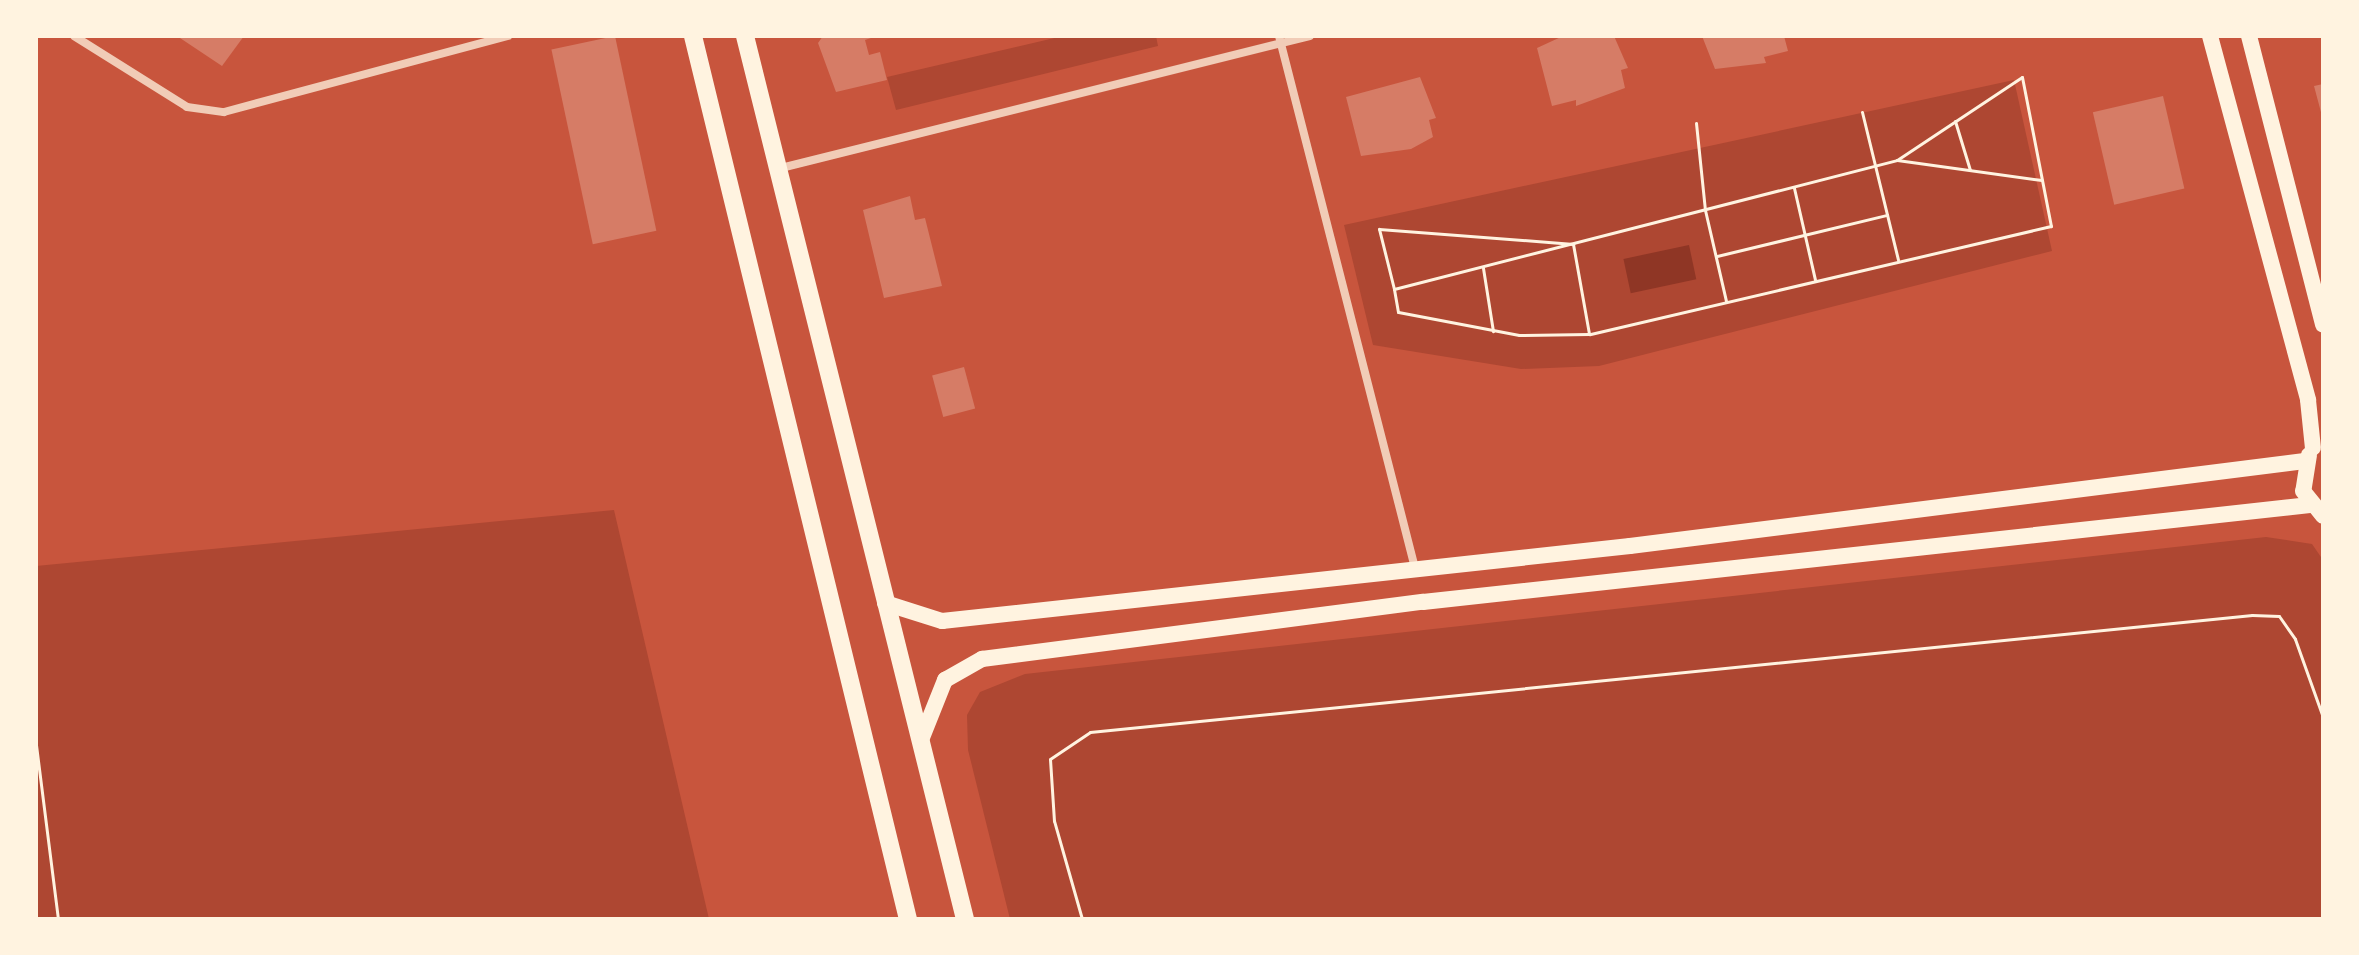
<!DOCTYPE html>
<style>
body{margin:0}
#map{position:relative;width:2359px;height:955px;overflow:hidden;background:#c8553d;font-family:Roboto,sans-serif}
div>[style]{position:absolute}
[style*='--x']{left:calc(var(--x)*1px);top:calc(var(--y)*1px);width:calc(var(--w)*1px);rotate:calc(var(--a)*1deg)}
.green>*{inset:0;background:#ae4732}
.water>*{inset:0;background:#8f3625;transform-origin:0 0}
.building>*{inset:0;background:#d67c66;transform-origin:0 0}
.path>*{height:3px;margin:-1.5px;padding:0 1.5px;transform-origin:1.5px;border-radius:1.5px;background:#fff3e0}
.minor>*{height:8px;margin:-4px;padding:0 4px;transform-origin:4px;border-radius:4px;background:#f1ccb7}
.secondary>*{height:16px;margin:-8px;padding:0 8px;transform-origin:8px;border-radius:8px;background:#fff3e0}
.primary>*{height:18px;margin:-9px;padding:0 9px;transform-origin:9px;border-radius:9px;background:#fff3e0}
span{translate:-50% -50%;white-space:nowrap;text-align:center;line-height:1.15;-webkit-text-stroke:6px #fff3e0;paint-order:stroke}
.frame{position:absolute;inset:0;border:38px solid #fff3e0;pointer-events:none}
</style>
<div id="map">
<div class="green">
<i style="clip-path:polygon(1063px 36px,1156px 36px,1158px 46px,896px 110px,887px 77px)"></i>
<i style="clip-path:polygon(2014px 80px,2052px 251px,1599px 366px,1521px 369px,1373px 345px,1344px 225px)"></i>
<i style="clip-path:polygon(614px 510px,709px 919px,36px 919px,36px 566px)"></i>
<i style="clip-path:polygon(2266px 537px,2312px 544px,2323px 560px,2323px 919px,1010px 919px,968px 750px,967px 715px,980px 692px,1025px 674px)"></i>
</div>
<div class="water">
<i style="left:1689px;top:245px;width:35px;height:67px;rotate:78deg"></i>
</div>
<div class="building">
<i style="clip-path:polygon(177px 36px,244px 36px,222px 66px)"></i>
<i style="left:615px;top:36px;width:199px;height:65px;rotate:78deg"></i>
<i style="clip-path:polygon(823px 36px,877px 36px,865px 40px,869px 55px,880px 52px,887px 80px,836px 92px,818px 43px)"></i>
<i style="clip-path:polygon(1563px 36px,1614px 36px,1628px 68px,1621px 70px,1625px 88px,1576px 106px,1576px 100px,1552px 106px,1537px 48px)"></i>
<i style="clip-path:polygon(1702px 36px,1784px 36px,1788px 51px,1764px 57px,1766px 63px,1715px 69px)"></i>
<i style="clip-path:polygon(1420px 77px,1436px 118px,1429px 120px,1433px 137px,1411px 149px,1361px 156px,1346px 97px)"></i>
<i style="clip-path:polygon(2323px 84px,2323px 116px,2322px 116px,2314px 86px)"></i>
<i style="left:2163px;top:96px;width:95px;height:72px;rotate:77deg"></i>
<i style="clip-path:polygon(910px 196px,915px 220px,925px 218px,942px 286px,884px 298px,863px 210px)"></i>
<i style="left:964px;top:367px;width:43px;height:33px;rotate:75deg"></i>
</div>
<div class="path">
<i style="--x:2022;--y:77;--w:152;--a:79"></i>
<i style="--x:2051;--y:226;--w:474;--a:166.8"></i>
<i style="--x:1589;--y:334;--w:70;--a:179.2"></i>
<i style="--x:1519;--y:335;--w:123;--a:-169.2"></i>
<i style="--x:1398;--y:312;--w:23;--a:-100"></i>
<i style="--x:1394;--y:289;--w:519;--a:-14.38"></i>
<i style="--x:1897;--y:160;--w:150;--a:-33.6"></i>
<i style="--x:1862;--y:112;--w:152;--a:76.3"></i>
<i style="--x:1955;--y:121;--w:51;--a:73"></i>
<i style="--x:1696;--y:123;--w:87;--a:84.1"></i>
<i style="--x:1705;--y:210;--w:93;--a:77"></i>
<i style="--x:1897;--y:160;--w:146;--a:7.9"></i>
<i style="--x:1794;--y:188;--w:94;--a:77.1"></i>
<i style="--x:1717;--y:256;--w:175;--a:-13.6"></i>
<i style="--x:1483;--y:268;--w:64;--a:81"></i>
<i style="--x:1394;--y:289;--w:62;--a:-104"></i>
<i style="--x:1379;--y:229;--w:195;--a:4.4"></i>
<i style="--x:1573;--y:244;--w:91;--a:79.9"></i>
<i style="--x:36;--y:745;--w:175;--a:82.8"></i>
<i style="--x:1082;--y:919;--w:102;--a:-105.9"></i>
<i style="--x:1054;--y:821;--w:62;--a:-93.7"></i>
<i style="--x:1050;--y:759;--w:48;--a:-34"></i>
<i style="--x:1090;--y:732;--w:1168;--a:-5.75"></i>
<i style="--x:2252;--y:615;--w:27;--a:2"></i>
<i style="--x:2279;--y:616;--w:28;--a:55"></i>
<i style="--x:2295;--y:639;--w:83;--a:70.3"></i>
</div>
<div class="minor">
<i style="--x:74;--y:36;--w:133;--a:32.1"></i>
<i style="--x:187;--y:107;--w:37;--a:8"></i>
<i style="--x:224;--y:112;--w:294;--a:-15"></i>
<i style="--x:1279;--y:36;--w:549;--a:75.66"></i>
<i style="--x:777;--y:169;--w:549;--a:-14.01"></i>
</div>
<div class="secondary">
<i style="--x:2210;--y:36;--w:377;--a:74.9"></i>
<i style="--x:2308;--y:400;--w:48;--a:84.1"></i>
<i style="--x:2249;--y:36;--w:298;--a:75.6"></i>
<i style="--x:2309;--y:455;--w:36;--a:99"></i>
<i style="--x:2303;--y:491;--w:32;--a:51"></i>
<i style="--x:885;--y:603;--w:60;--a:17.5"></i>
<i style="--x:942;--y:621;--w:692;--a:-6.22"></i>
<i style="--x:1630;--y:546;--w:680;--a:-7.18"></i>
<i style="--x:921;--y:740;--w:65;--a:-68.2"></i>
<i style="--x:945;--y:680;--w:43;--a:-29.6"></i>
<i style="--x:982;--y:659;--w:445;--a:-7.4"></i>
<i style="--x:1423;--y:602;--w:892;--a:-6.24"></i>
</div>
<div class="primary">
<i style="--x:693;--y:36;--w:909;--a:76.32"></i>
<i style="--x:745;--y:36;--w:910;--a:76.01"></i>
</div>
<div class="frame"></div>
</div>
